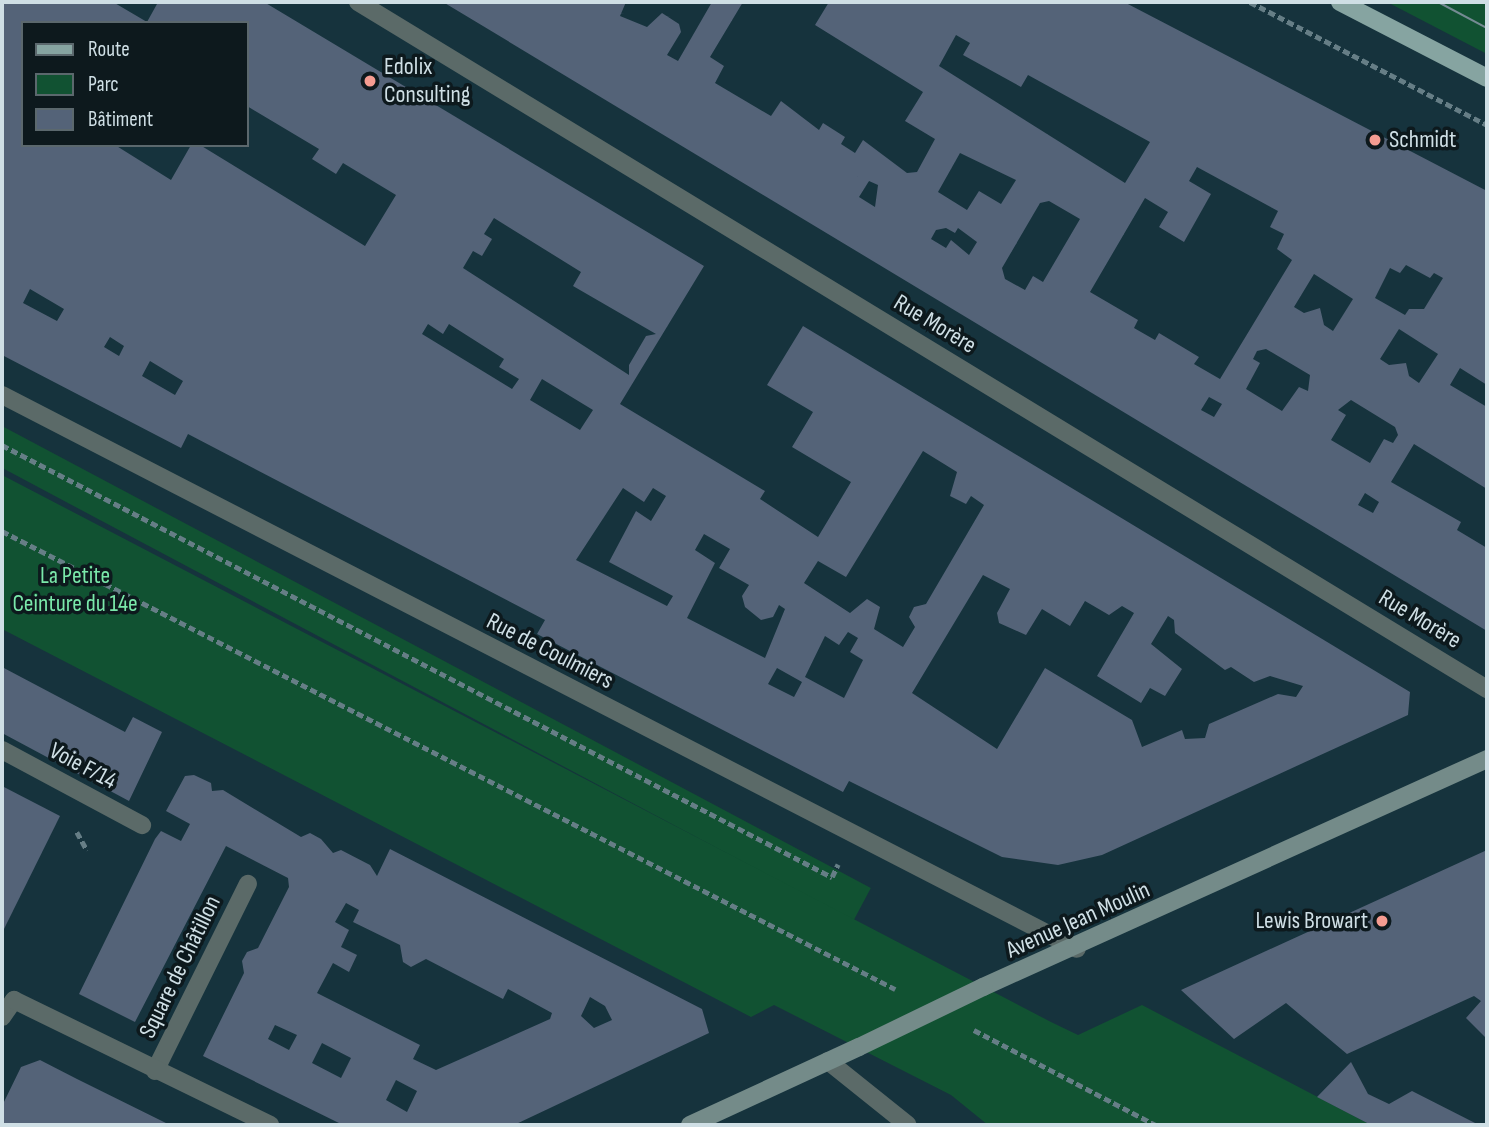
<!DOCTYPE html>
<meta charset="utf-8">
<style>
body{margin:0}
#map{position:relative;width:1489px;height:1127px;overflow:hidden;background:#16333d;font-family:"Sofia Sans Condensed",sans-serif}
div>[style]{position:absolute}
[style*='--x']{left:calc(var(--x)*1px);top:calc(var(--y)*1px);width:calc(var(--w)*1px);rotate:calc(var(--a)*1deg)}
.green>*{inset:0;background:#115232;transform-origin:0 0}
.building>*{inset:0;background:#546378}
.path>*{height:4.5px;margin-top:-2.25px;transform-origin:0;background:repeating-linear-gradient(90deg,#667e86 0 7px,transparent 0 10.5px)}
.service>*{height:18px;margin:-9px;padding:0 9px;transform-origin:9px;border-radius:9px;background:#5b6a68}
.minor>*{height:18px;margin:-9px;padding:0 9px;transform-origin:9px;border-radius:9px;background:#5b6a68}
.secondary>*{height:18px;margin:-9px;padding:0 9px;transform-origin:9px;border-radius:9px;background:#748b89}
.primary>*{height:18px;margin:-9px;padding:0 9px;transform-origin:9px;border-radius:9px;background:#86a4a1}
.tram>*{height:2px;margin:-1px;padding:0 1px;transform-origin:1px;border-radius:1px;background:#758b93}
.secondary-bridge>*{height:18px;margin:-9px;padding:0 9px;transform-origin:9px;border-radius:9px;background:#748b89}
.dots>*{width:19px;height:19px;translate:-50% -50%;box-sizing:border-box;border:4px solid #0d191d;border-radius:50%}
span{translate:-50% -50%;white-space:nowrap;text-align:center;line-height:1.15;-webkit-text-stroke:7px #0d191d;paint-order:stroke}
.poi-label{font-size:24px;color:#cfdfe5}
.left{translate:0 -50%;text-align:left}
.right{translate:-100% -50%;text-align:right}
.street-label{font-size:24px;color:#cfdfe5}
.park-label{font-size:24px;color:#7ae8aa}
.frame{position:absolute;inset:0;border:4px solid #cfdfe5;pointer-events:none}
.legend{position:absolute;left:21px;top:21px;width:228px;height:126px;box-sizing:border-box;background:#0d191d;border:2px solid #5b686d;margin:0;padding:9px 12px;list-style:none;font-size:21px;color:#cfdfe5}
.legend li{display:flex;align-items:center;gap:14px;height:35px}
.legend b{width:35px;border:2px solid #5b686d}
</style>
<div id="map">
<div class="green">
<i style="clip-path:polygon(1387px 2px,1487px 2px,1487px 54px)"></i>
<i style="left:2px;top:426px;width:984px;height:37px;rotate:28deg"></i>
<i style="clip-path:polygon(2px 475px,1051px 1022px,1078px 1035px,1142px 1005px,1371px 1125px,988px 1125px,951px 1095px,774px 1005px,751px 1017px,2px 629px)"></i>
</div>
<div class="building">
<i style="clip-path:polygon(evenodd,2px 2px,113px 2px,147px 22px,157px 4px,153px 2px,264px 2px,704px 266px,620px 404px,765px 491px,760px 499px,818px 537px,851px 482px,792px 447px,813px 412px,767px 385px,803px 326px,1410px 692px,1408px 715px,1102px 855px,1058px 865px,1002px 857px,849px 781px,843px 792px,537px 634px,545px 620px,188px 434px,181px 448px,2px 355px,2px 2px,23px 23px,247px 23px,247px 106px,319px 149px,312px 159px,336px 174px,343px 163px,396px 195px,365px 246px,200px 145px,191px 145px,171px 180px,115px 145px,23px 145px,23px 23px,2px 2px,494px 218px,581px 272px,573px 286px,656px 334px,646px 336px,629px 365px,629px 375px,463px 268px,473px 251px,482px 256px,492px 239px,484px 234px,494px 218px,2px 2px,30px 289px,64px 309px,57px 321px,23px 303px,30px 289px,2px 2px,428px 324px,443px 334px,449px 324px,504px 359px,499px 367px,519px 379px,512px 389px,422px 334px,428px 324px,2px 2px,110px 337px,124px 346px,119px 356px,104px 347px,110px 337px,2px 2px,150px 361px,183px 381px,175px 395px,142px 376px,150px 361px,2px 2px,542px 379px,593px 410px,580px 430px,530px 400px,542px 379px,2px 2px,923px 451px,957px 472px,950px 496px,966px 504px,971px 496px,984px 505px,926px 604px,914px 607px,909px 617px,915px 627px,903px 647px,874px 629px,880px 607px,867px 599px,850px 613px,804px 583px,818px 561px,846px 577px,923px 451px,2px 2px,623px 488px,644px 502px,653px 488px,666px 496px,651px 521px,636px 511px,609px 562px,673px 596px,667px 606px,576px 560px,623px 488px,2px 2px,704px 534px,730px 549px,719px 568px,749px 585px,742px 596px,745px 607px,761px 620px,773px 617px,779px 605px,785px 609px,765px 658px,687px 618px,715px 563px,695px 550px,704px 534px,2px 2px,983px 575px,1010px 589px,997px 613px,999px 623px,1026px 635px,1042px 609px,1070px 626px,1085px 601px,1109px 615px,1122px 606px,1134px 613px,1097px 676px,1141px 703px,1150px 688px,1165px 696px,1182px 669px,1151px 644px,1168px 616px,1174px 620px,1175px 633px,1225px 670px,1231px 667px,1254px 682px,1270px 676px,1303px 686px,1296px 697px,1278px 694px,1209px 724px,1205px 738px,1185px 739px,1182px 730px,1142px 747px,1132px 720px,1045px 668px,997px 749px,912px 693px,983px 575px,2px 2px,848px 632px,858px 638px,850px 652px,863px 660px,844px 698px,805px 677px,825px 636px,839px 645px,848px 632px,2px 2px,777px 668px,802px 682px,794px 697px,768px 684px,777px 668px)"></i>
<i style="clip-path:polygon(evenodd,443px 2px,626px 2px,620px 16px,647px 27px,662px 13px,679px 24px,681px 32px,667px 55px,678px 61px,712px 2px,743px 2px,710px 57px,724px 66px,715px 83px,771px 116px,781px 101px,819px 130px,823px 123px,845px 137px,841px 144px,855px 153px,863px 140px,907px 173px,917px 172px,935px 139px,905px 121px,923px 92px,815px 25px,829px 2px,1124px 2px,1487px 191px,1487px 385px,1460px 368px,1450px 385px,1487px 407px,1487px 489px,1414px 444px,1391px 482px,1461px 522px,1457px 530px,1487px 548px,1487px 631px,443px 2px,956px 35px,970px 43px,963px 55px,1021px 87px,1028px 75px,1150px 142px,1125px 183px,939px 66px,956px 35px,443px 2px,960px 153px,1016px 180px,1001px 204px,979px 191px,967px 210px,938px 192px,960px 153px,443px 2px,1197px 167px,1278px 211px,1270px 227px,1284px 234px,1277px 249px,1292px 260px,1220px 379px,1194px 364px,1199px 357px,1159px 333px,1155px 340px,1134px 328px,1138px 320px,1090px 292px,1145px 198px,1168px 212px,1159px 227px,1184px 242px,1211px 194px,1189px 181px,1197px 167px,443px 2px,869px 181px,878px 185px,875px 207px,859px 197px,869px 181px,443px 2px,1049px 201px,1080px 219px,1043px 282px,1033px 276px,1025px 290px,1005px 279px,1002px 268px,1040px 203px,1049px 201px,443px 2px,946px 228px,955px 233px,958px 228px,977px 242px,969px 255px,951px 240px,946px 248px,931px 239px,936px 230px,946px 228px,443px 2px,1406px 265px,1430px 278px,1434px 273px,1443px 278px,1424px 309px,1409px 309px,1405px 315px,1375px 298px,1390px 268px,1400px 273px,1406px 265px,443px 2px,1314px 274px,1353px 299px,1333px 331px,1324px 325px,1320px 308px,1304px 313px,1294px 307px,1314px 274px,443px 2px,1399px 329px,1438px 354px,1419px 383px,1409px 376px,1406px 363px,1389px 365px,1380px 359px,1399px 329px,443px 2px,1266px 349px,1310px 375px,1308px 391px,1299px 387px,1282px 411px,1246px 389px,1260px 363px,1253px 359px,1257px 351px,1266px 349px,443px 2px,1209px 397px,1222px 404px,1214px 417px,1201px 410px,1209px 397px,443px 2px,1351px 400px,1395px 427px,1398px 435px,1393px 443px,1384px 439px,1370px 463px,1331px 440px,1346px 415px,1338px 410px,1351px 400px,443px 2px,1365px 493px,1379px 502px,1373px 513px,1358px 505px,1365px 493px)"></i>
<i style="clip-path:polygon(2px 667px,125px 732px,133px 717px,162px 732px,129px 801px,2px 733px)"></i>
<i style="clip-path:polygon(evenodd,194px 775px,211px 783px,212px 791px,223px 790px,301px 837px,310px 833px,321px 839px,333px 853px,341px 850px,370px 865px,377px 876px,390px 849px,702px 1009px,709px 1033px,514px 1125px,343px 1125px,203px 1056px,244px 973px,242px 961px,247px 952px,258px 948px,289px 887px,288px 878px,226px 846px,135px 1022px,79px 994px,155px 839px,161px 831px,181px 841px,190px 824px,166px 811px,185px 776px,194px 775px,346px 903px,359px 910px,353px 922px,400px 945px,403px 962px,411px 967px,426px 959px,503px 999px,508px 989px,552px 1013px,550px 1019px,436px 1070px,413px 1059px,420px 1045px,317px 993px,333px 963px,349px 972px,357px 955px,341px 947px,349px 930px,335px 922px,346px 903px,194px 775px,590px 997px,605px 1006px,612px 1020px,594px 1028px,581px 1016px,590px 997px,194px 775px,275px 1025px,297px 1035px,289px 1050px,268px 1039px,275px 1025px,194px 775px,322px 1043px,351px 1058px,341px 1078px,312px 1063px,322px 1043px,194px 775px,396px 1080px,417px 1091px,407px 1112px,386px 1100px,396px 1080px)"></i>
<i style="clip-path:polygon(2px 786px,60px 816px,2px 933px)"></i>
<i style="clip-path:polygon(1487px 850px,1487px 1039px,1466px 1018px,1481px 1001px,1474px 996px,1347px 1054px,1286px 1003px,1234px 1039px,1181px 990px)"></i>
<i style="clip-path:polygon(40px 1060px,77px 1079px,170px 1125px,2px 1125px,2px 1106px,21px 1067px)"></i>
<i style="clip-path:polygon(1351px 1062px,1368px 1094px,1389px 1104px,1412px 1091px,1479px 1125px,1371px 1125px,1317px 1097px)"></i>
</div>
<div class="path">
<i style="--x:1250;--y:2;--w:267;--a:27.4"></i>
<i style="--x:2;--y:445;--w:936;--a:27.5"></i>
<i style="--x:832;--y:877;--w:14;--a:-65"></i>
<i style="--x:2;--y:531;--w:1004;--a:27.15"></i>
<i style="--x:77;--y:832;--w:21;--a:61"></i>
<i style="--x:974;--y:1030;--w:205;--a:27.6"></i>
</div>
<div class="service">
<i style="--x:2;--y:750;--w:159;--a:28.2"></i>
<i style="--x:155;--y:1071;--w:209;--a:-63.6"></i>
</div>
<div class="minor">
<i style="--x:358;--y:2;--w:1322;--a:31.32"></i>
<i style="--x:2;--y:395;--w:1209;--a:27.26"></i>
<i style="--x:2;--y:1017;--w:21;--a:-55"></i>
<i style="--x:14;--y:1000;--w:285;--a:26"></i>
<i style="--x:828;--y:1061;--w:102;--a:38.7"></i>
</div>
<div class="secondary">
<i style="--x:983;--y:987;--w:553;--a:-24.34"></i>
<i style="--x:690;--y:1125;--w:186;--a:-24.8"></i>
</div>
<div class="primary">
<i style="--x:1340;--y:2;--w:165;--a:27.3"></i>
</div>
<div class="tram">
<i style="--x:1438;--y:2;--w:55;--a:28"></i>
</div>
<div class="secondary-bridge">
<i style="--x:859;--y:1047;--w:138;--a:-25.8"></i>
</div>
<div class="dots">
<i style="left:370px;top:81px;background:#f59c91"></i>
<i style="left:1375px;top:140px;background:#f59c91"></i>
<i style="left:1382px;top:921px;background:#f59c91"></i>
</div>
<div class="poi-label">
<span class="left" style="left:384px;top:81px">Edolix<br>Consulting</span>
<span class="left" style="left:1389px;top:140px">Schmidt</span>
<span class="right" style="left:1368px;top:921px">Lewis Browart</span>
</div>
<div class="street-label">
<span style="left:935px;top:324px;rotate:31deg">Rue Morère</span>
<span style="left:1420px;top:619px;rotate:31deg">Rue Morère</span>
<span style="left:550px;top:651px;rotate:27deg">Rue de Coulmiers</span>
<span style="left:83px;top:766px;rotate:28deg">Voie F/14</span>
<span style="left:1078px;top:920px;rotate:-24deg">Avenue Jean Moulin</span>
<span style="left:180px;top:967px;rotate:-64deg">Square de Châtillon</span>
</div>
<div class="park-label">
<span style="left:75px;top:590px">La Petite<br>Ceinture du 14e</span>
</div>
<div class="frame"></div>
<ul class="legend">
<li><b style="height:9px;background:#86a4a1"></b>Route</li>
<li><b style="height:19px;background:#115232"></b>Parc</li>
<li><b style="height:19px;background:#546378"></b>Bâtiment</li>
</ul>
</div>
